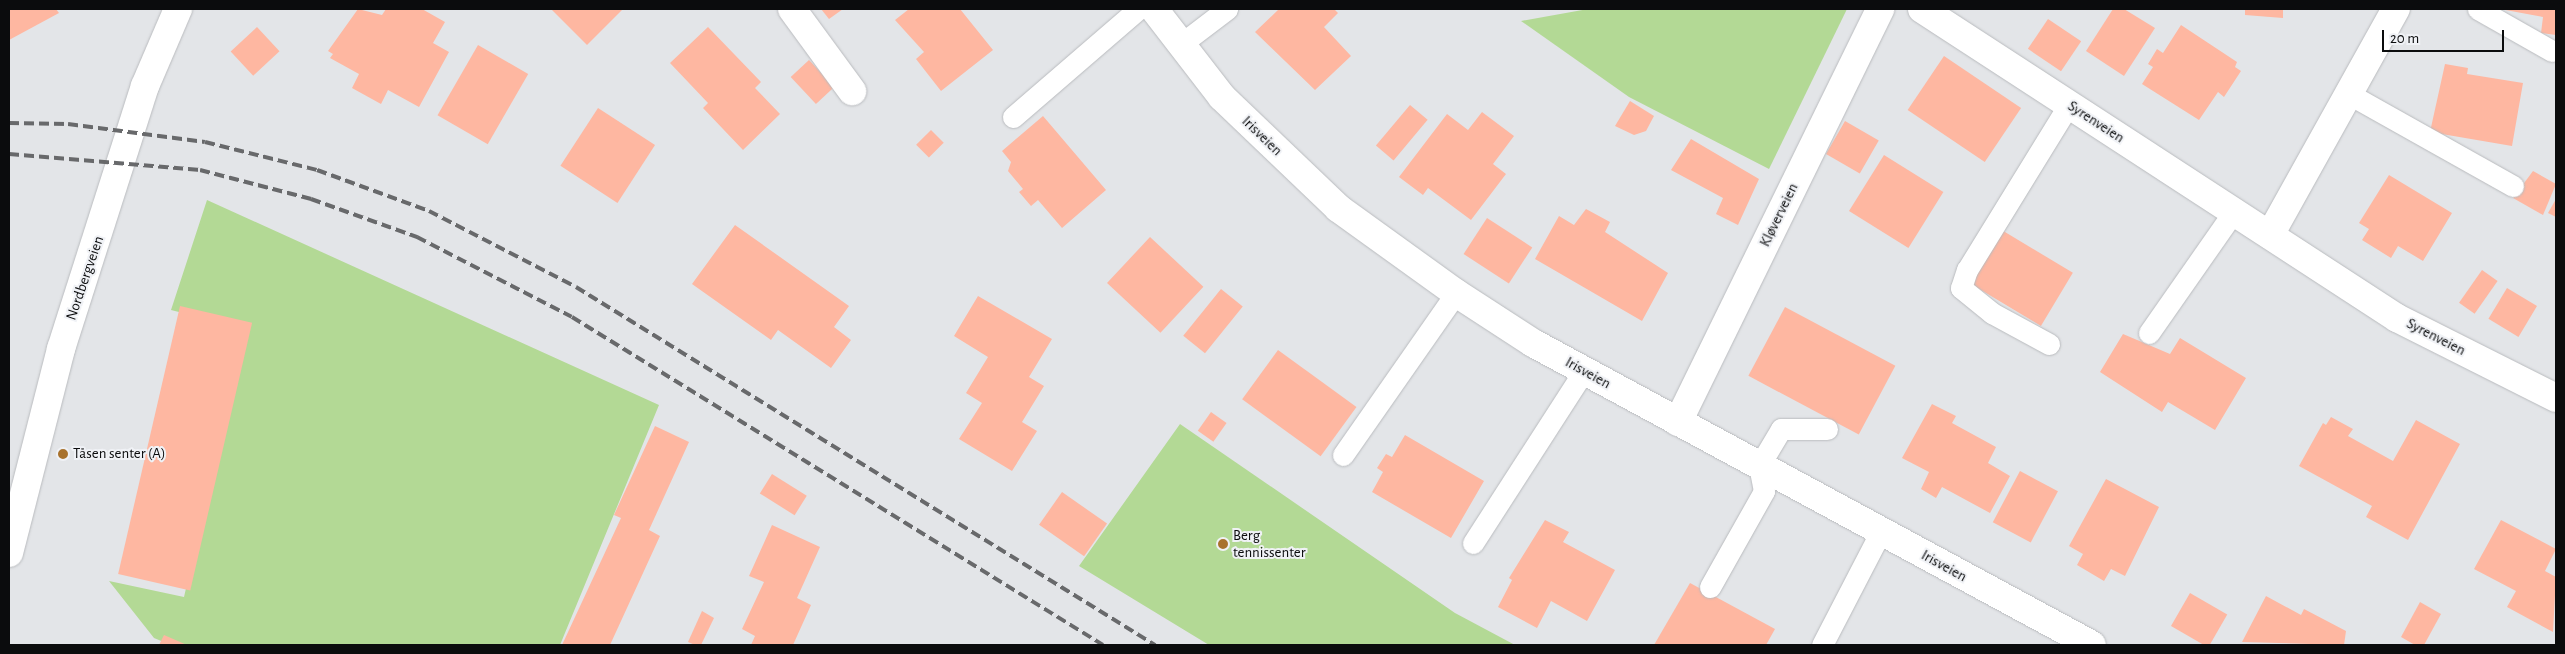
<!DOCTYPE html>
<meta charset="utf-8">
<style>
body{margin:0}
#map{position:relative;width:2565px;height:654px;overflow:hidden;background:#e3e5e8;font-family:"Alegreya Sans",sans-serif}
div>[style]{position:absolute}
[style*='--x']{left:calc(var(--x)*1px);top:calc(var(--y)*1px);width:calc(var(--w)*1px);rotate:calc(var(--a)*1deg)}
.green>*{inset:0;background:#b3d995}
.building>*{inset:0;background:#feb7a1;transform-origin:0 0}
.roads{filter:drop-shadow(0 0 1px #b9bbbe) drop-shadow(0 0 1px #b9bbbe)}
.lane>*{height:21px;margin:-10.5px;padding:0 10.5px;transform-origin:10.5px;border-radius:10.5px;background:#fff}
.street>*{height:28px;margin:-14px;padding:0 14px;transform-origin:14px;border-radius:14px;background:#fff}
.secondary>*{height:28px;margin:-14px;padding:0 14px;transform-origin:14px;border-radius:14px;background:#fff}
.rail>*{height:4px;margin-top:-2px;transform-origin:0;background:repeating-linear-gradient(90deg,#68696b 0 10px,transparent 0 15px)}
.dots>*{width:14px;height:14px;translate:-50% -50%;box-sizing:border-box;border:2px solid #f0f2f6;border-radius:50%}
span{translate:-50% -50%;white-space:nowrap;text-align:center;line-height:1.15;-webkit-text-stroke:4px #f0f2f6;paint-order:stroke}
.street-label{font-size:15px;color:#0b0c0d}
.poi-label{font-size:15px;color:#0b0c0d}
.left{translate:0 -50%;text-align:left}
.frame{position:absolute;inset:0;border:10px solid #0b0c0d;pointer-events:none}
.scale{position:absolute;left:2382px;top:30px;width:122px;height:22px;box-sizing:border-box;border:2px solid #0b0c0d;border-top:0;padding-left:6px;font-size:15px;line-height:18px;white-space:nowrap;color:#0b0c0d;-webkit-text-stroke:4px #f0f2f6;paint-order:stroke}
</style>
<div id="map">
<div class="green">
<i style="clip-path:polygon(1588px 9px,1847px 9px,1769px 169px,1629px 97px,1521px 21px)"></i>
<i style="clip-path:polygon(207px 200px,659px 405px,560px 645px,171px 645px,154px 638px,109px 581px,184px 597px,246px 329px,171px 310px)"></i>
<i style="clip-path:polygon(1180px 424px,1455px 613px,1515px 645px,1209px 645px,1079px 566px)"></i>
</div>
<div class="building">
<i style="clip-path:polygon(9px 9px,56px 9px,59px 13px,9px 40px)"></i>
<i style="clip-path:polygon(358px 9px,382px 15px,386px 9px,422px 9px,445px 22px,433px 43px,449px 52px,419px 107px,388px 90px,381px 104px,352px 88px,359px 74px,330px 58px,333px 54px,328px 51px)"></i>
<i style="clip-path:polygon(551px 9px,623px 9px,587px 45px)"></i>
<i style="clip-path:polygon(821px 9px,843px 9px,829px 19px)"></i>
<i style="clip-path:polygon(909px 9px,960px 9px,993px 50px,941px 91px,916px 59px,924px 52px,895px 20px)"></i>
<i style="clip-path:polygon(1279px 9px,1334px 9px,1338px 13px,1324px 27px,1351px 56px,1315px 90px,1255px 32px)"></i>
<i style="clip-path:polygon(2113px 9px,2124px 9px,2155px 28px,2124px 76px,2086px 51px)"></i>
<i style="clip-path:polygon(2245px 9px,2283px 9px,2283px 18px,2245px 15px)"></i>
<i style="clip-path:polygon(2500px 9px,2556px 9px,2556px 35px,2541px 33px,2543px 17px)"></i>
<i style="left:2048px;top:19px;width:40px;height:36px;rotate:34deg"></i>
<i style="clip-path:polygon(2181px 25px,2237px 62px,2235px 67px,2241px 71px,2224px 97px,2218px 92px,2199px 120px,2142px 84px,2153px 67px,2148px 64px,2157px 49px,2163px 53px)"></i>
<i style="left:257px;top:27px;width:33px;height:36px;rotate:47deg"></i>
<i style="clip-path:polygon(708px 27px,761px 82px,755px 88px,780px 114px,743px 150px,703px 108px,708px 103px,670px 63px)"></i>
<i style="left:478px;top:45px;width:58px;height:81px;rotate:30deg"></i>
<i style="left:1944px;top:56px;width:93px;height:65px;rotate:34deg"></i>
<i style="left:809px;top:60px;width:37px;height:25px;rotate:47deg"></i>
<i style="clip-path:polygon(2445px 64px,2468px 68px,2467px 74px,2523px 83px,2512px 146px,2430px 132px)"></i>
<i style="clip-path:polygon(1630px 101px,1654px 116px,1646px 131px,1634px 135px,1615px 126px)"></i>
<i style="left:1410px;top:105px;width:23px;height:53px;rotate:40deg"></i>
<i style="left:598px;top:108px;width:68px;height:69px;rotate:33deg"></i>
<i style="clip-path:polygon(1482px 112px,1514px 136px,1493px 164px,1506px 174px,1471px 220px,1428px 188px,1423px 195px,1399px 177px,1447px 114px,1468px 130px)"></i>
<i style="clip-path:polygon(1043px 116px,1106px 190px,1062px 228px,1038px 200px,1031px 206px,1019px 192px,1023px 189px,1008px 171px,1011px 162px,1002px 151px)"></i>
<i style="left:1845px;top:121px;width:39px;height:38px;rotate:30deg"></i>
<i style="left:931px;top:130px;width:18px;height:21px;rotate:45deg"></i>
<i style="clip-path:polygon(1691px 139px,1759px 179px,1738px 225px,1716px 214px,1723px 198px,1671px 170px)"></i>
<i style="left:1884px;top:155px;width:70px;height:66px;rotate:32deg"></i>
<i style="clip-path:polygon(2533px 171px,2556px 184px,2543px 215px,2513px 198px)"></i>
<i style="clip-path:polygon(2389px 175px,2452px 213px,2423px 261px,2398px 246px,2391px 258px,2362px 240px,2369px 229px,2359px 223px)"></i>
<i style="clip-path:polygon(2556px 199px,2556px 217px,2548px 213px)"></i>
<i style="clip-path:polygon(1586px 209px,1610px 222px,1605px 232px,1668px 273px,1642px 321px,1535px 259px,1559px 216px,1574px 225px)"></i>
<i style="left:1487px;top:218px;width:54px;height:43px;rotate:33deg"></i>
<i style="clip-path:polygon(735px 225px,849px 306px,834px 327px,851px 340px,831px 368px,778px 330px,771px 340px,692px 284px)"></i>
<i style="left:2000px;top:229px;width:85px;height:62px;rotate:31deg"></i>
<i style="left:1150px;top:237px;width:73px;height:63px;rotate:43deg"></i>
<i style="left:2482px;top:270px;width:19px;height:40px;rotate:35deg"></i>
<i style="left:2507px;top:288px;width:35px;height:36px;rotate:31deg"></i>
<i style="left:1221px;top:289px;width:28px;height:60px;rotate:39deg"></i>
<i style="clip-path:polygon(978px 296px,1052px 339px,1029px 377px,1044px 386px,1022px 422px,1037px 431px,1012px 471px,959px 439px,982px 403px,966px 393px,988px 357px,954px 336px)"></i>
<i style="left:180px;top:306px;width:74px;height:275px;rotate:13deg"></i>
<i style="left:1785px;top:307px;width:125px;height:78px;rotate:28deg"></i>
<i style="clip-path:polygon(2123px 334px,2170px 354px,2180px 338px,2246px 378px,2215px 430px,2168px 402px,2162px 412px,2100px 372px)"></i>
<i style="left:1278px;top:350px;width:97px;height:61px;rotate:36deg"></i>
<i style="clip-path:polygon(1932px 404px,1956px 416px,1952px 423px,1996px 447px,1988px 463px,2010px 476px,1990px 513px,1942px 487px,1936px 498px,1921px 489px,1929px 472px,1902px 458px)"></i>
<i style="left:1211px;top:412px;width:19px;height:23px;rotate:35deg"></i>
<i style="clip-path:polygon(2331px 417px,2353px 429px,2348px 436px,2393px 461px,2416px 420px,2460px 444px,2408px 540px,2366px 517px,2372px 506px,2299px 466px,2323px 423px,2326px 425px)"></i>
<i style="clip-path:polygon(655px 426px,689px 442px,649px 530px,660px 536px,610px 645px,562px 645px,621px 518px,614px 515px)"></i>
<i style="clip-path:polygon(1405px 435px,1484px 481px,1451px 538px,1372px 492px,1383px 472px,1377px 468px,1386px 454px,1392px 457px)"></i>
<i style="left:2020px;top:471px;width:43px;height:58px;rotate:28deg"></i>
<i style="left:772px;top:474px;width:41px;height:23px;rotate:32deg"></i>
<i style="clip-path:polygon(2106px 479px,2159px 507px,2125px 576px,2111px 569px,2104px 581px,2077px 565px,2083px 554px,2069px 546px)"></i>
<i style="left:1062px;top:492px;width:55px;height:40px;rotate:35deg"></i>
<i style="clip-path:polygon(1545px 520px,1569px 532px,1563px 542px,1615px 570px,1587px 621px,1551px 601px,1537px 628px,1498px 607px,1512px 580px,1509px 578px)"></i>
<i style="clip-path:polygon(2501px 520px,2556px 549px,2545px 571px,2556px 577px,2553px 632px,2507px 607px,2516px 591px,2474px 569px)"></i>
<i style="clip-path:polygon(772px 525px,820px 547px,797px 598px,811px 605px,793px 645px,751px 645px,755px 636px,742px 629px,764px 582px,749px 576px)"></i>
<i style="clip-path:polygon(1690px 583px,1775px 629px,1766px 645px,1654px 645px)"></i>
<i style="left:2190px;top:593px;width:43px;height:38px;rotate:30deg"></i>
<i style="clip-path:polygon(2266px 596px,2301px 615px,2304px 609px,2346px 631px,2344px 645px,2242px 642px)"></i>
<i style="clip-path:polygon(2420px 602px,2441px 614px,2424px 645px,2415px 645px,2401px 637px)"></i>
<i style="clip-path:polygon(702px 611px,714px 618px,701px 645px,695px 645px,688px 642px)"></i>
<i style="clip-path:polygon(164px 635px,187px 645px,159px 645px)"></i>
</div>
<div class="roads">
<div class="lane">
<i style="--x:2478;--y:9;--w:85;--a:29.6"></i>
<i style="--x:1181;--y:44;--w:58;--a:-37.3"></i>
<i style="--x:2349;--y:94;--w:188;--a:29.3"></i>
<i style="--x:1013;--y:117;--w:165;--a:-40.8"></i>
<i style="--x:2149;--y:333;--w:149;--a:-55.1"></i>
<i style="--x:2049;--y:344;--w:65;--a:-151.5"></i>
<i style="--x:1992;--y:313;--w:40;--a:-141"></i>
<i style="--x:1961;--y:288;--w:19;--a:-72"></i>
<i style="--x:1967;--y:270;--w:195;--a:-58.4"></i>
<i style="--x:1343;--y:455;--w:198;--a:-55.1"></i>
<i style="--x:1473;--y:543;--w:205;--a:-57.2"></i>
<i style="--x:1710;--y:587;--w:110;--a:-60.6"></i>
<i style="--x:1764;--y:491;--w:25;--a:-101"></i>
<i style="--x:1759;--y:466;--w:43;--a:-59.3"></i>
<i style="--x:1781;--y:429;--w:46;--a:0"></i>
<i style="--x:1822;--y:645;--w:128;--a:-62.6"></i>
</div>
<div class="street">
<i style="--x:792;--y:9;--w:102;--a:53.8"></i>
<i style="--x:1154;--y:9;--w:111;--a:52.3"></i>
<i style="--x:1222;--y:97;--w:161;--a:43.7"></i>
<i style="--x:1338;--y:208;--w:145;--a:35.8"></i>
<i style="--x:1456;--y:293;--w:92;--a:33"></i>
<i style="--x:1533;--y:343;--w:635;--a:28.38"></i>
<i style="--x:1922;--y:9;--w:567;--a:33.05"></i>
<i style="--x:2397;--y:318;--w:178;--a:26.7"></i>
<i style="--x:2270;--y:235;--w:259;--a:-60.9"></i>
<i style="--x:1678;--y:422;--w:460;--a:-63.9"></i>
</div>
<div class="secondary">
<i style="--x:9;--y:553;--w:211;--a:-75.7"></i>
<i style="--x:61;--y:349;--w:276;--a:-72.3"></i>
<i style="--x:145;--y:86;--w:84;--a:-66.8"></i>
</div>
</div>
<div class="rail">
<i style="--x:9;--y:123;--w:59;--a:1"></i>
<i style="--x:68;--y:124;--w:138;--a:7.5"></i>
<i style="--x:205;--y:142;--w:115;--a:14"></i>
<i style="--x:317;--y:170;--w:119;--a:20.1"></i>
<i style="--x:429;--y:211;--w:165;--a:27.3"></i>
<i style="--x:576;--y:287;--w:681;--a:31.73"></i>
<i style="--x:9;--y:154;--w:192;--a:4.8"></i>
<i style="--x:200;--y:170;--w:115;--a:14.6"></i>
<i style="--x:311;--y:199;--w:113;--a:19.7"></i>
<i style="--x:417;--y:237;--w:174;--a:27.3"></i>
<i style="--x:572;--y:317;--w:624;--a:31.7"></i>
</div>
<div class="dots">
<i style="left:63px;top:454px;background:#a8722d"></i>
<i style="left:1223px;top:544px;background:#a8722d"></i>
</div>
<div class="street-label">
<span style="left:2096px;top:122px;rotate:33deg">Syrenveien</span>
<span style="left:1262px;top:136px;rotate:44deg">Irisveien</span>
<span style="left:1779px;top:215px;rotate:-64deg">Kløverveien</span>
<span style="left:85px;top:278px;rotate:-71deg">Nordbergveien</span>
<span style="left:2436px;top:337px;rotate:27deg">Syrenveien</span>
<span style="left:1588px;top:373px;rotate:29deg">Irisveien</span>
<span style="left:1944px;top:566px;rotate:29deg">Irisveien</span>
</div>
<div class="poi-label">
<span class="left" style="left:73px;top:454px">Tåsen senter (A)</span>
<span class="left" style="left:1233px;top:544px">Berg<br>tennissenter</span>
</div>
<div class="frame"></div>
<div class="scale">20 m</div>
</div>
